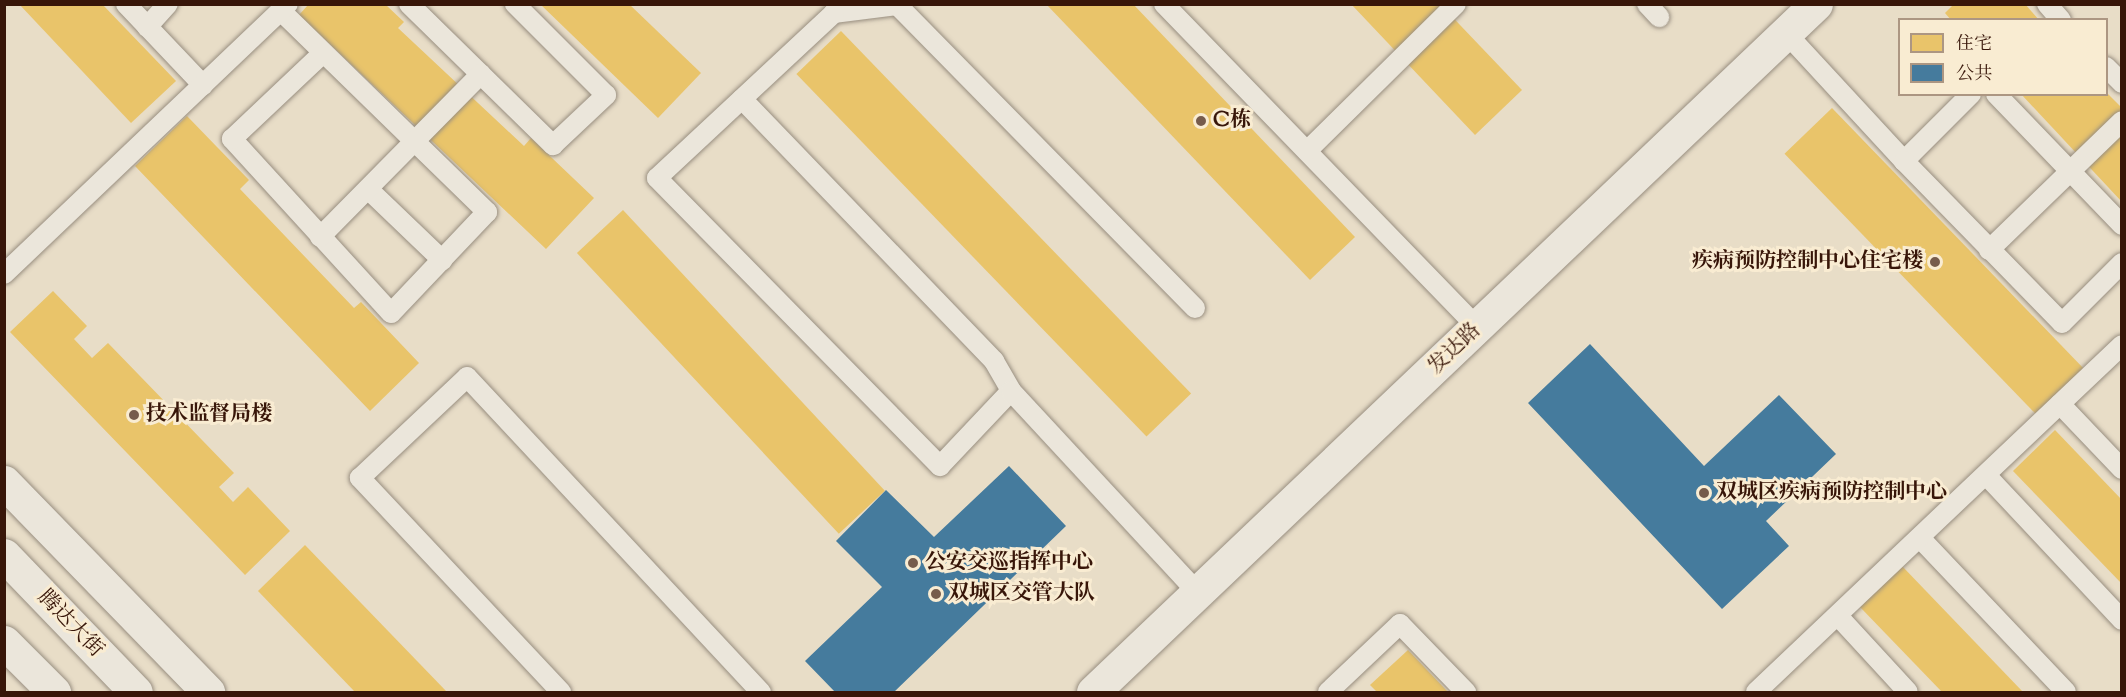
<!DOCTYPE html>
<meta charset="utf-8">
<style>
body{margin:0}
#map{position:relative;width:2126px;height:697px;overflow:hidden;background:#e8ddc7;font-family:"Sorts Mill Goudy","Noto Serif SC",serif}
div>[style]{position:absolute}
[style*='--x']{left:calc(var(--x)*1px);top:calc(var(--y)*1px);width:calc(var(--w)*1px);rotate:calc(var(--a)*1deg)}
.homes>*{inset:0;background:#e9c46a;transform-origin:0 0}
.public>*{inset:0;background:#457b9d}
.roads{filter:drop-shadow(0 0 2px #988e80) drop-shadow(0 0 2px #988e80)}
.lane>*{height:20px;margin:-10px;padding:0 10px;transform-origin:10px;border-radius:10px;background:#ebe6db}
.street>*{height:33px;margin:-16.5px;padding:0 16.5px;transform-origin:16.5px;border-radius:16.5px;background:#ebe6db}
.secondary>*{height:33px;margin:-16.5px;padding:0 16.5px;transform-origin:16.5px;border-radius:16.5px;background:#ebe6db}
.dots>*{width:16px;height:16px;translate:-50% -50%;box-sizing:border-box;border:3px solid #f9ecd2;border-radius:50%}
span{translate:-50% -50%;white-space:nowrap;text-align:center;line-height:1.15;-webkit-text-stroke:6px #f9ecd2;paint-order:stroke}
.poi-label{font-size:21px;color:#381609;font-weight:700}
.left{translate:0 -50%;text-align:left}
.right{translate:-100% -50%;text-align:right}
.street-label{font-size:21px;color:#381609}
.frame{position:absolute;inset:0;border:6px solid #381609;pointer-events:none}
.legend{position:absolute;left:1898px;top:18px;width:210px;height:78px;box-sizing:border-box;background:#f9ecd2;border:2px solid #ac9682;margin:0;padding:8px 10px;list-style:none;font-size:18px;color:#381609}
.legend li{display:flex;align-items:center;gap:12px;height:30px}
.legend b{width:30px;border:2px solid #ac9682}
</style>
<div id="map">
<div class="homes">
<i style="clip-path:polygon(19px 4px,102px 4px,176px 81px,131px 123px)"></i>
<i style="clip-path:polygon(540px 4px,629px 4px,701px 73px,658px 118px)"></i>
<i style="clip-path:polygon(1046px 4px,1133px 4px,1355px 237px,1310px 280px)"></i>
<i style="clip-path:polygon(1351px 4px,1440px 4px,1522px 90px,1475px 135px)"></i>
<i style="clip-path:polygon(1954px 4px,2025px 4px,2039px 20px,1951px 20px,1945px 13px)"></i>
<i style="clip-path:polygon(308px 5px,386px 5px,404px 22px,398px 28px,524px 146px,531px 138px,594px 198px,546px 249px,299px 15px)"></i>
<i style="left:841px;top:31px;width:504px;height:62px;rotate:46deg"></i>
<i style="clip-path:polygon(2106px 92px,2122px 108px,2122px 202px,2021px 94px)"></i>
<i style="left:1832px;top:108px;width:365px;height:66px;rotate:46deg"></i>
<i style="clip-path:polygon(187px 116px,249px 180px,240px 189px,354px 308px,361px 302px,419px 363px,370px 411px,135px 166px)"></i>
<i style="left:623px;top:210px;width:384px;height:63px;rotate:47deg"></i>
<i style="clip-path:polygon(53px 291px,87px 326px,74px 339px,92px 358px,108px 343px,234px 473px,219px 487px,233px 502px,248px 487px,290px 531px,245px 575px,10px 332px)"></i>
<i style="clip-path:polygon(2055px 430px,2122px 500px,2122px 584px,2013px 471px)"></i>
<i style="clip-path:polygon(305px 545px,447px 692px,355px 692px,258px 591px)"></i>
<i style="clip-path:polygon(1902px 566px,2023px 692px,1942px 692px,1860px 607px)"></i>
<i style="clip-path:polygon(1408px 650px,1448px 692px,1377px 692px,1370px 685px)"></i>
</div>
<div class="public">
<i style="clip-path:polygon(1590px 344px,1704px 466px,1779px 395px,1836px 454px,1766px 521px,1789px 546px,1722px 609px,1528px 403px)"></i>
<i style="clip-path:polygon(1009px 466px,1066px 526px,894px 692px,835px 692px,805px 661px,882px 587px,836px 541px,886px 490px,934px 537px)"></i>
</div>
<div class="roads">
<div class="lane">
<i style="--x:126;--y:4;--w:112;--a:46.5"></i>
<i style="--x:409;--y:4;--w:202;--a:44.4"></i>
<i style="--x:553;--y:145;--w:73;--a:-43.3"></i>
<i style="--x:606;--y:95;--w:129;--a:-135"></i>
<i style="--x:1164;--y:4;--w:450;--a:45.9"></i>
<i style="--x:1647;--y:4;--w:18;--a:47"></i>
<i style="--x:2047;--y:4;--w:21;--a:49"></i>
<i style="--x:281;--y:11;--w:288;--a:44.3"></i>
<i style="--x:487;--y:212;--w:139;--a:133.5"></i>
<i style="--x:391;--y:313;--w:236;--a:-132.4"></i>
<i style="--x:232;--y:139;--w:125;--a:-43.4"></i>
<i style="--x:147;--y:27;--w:31;--a:-48"></i>
<i style="--x:1786;--y:33;--w:174;--a:47.3"></i>
<i style="--x:2106;--y:67;--w:23;--a:45"></i>
<i style="--x:1971;--y:94;--w:95;--a:135"></i>
<i style="--x:1904;--y:161;--w:226;--a:45.7"></i>
<i style="--x:2062;--y:323;--w:85;--a:-45"></i>
<i style="--x:1996;--y:94;--w:182;--a:46.1"></i>
<i style="--x:742;--y:99;--w:364;--a:46.1"></i>
<i style="--x:994;--y:361;--w:34;--a:60"></i>
<i style="--x:1307;--y:151;--w:209;--a:-44.6"></i>
<i style="--x:368;--y:189;--w:103;--a:43.8"></i>
<i style="--x:320;--y:237;--w:229;--a:-45.4"></i>
<i style="--x:1989;--y:250;--w:185;--a:-44.1"></i>
<i style="--x:4;--y:274;--w:392;--a:-43.6"></i>
<i style="--x:1195;--y:308;--w:425;--a:-134.5"></i>
<i style="--x:897;--y:5;--w:64;--a:172.8"></i>
<i style="--x:834;--y:13;--w:242;--a:137"></i>
<i style="--x:657;--y:178;--w:404;--a:45.5"></i>
<i style="--x:940;--y:466;--w:103;--a:-46.6"></i>
<i style="--x:1011;--y:391;--w:275;--a:47.2"></i>
<i style="--x:2060;--y:404;--w:90;--a:46.4"></i>
<i style="--x:1986;--y:475;--w:199;--a:46.8"></i>
<i style="--x:1920;--y:538;--w:212;--a:46.5"></i>
<i style="--x:1838;--y:616;--w:103;--a:47.4"></i>
<i style="--x:561;--y:692;--w:294;--a:-133.2"></i>
<i style="--x:360;--y:478;--w:147;--a:-43.3"></i>
<i style="--x:467;--y:377;--w:431;--a:47"></i>
<i style="--x:1328;--y:692;--w:99;--a:-43.4"></i>
<i style="--x:1400;--y:624;--w:95;--a:45.9"></i>
<i style="--x:1756;--y:692;--w:504;--a:-43.47"></i>
</div>
<div class="street">
<i style="--x:4;--y:482;--w:293;--a:45.8"></i>
</div>
<div class="secondary">
<i style="--x:4;--y:555;--w:190;--a:46.1"></i>
<i style="--x:4;--y:642;--w:71;--a:45"></i>
<i style="--x:1093;--y:692;--w:998;--a:-43.58"></i>
</div>
</div>
<div class="dots">
<i style="left:1201px;top:121px;background:#765c4c"></i>
<i style="left:1935px;top:262px;background:#765c4c"></i>
<i style="left:134px;top:415px;background:#765c4c"></i>
<i style="left:1704px;top:493px;background:#765c4c"></i>
<i style="left:913px;top:563px;background:#765c4c"></i>
<i style="left:936px;top:594px;background:#765c4c"></i>
</div>
<div class="poi-label">
<span class="left" style="left:1213px;top:121px">C栋</span>
<span class="right" style="left:1923px;top:262px">疾病预防控制中心住宅楼</span>
<span class="left" style="left:146px;top:415px">技术监督局楼</span>
<span class="left" style="left:1716px;top:493px">双城区疾病预防控制中心</span>
<span class="left" style="left:925px;top:563px">公安交巡指挥中心</span>
<span class="left" style="left:948px;top:594px">双城区交管大队</span>
</div>
<div class="street-label">
<span style="left:1455px;top:349px;rotate:-44deg">发达路</span>
<span style="left:70px;top:624px;rotate:46deg">腾达大街</span>
</div>
<div class="frame"></div>
<ul class="legend">
<li><b style="height:16px;background:#e9c46a"></b>住宅</li>
<li><b style="height:16px;background:#457b9d"></b>公共</li>
</ul>
</div>
